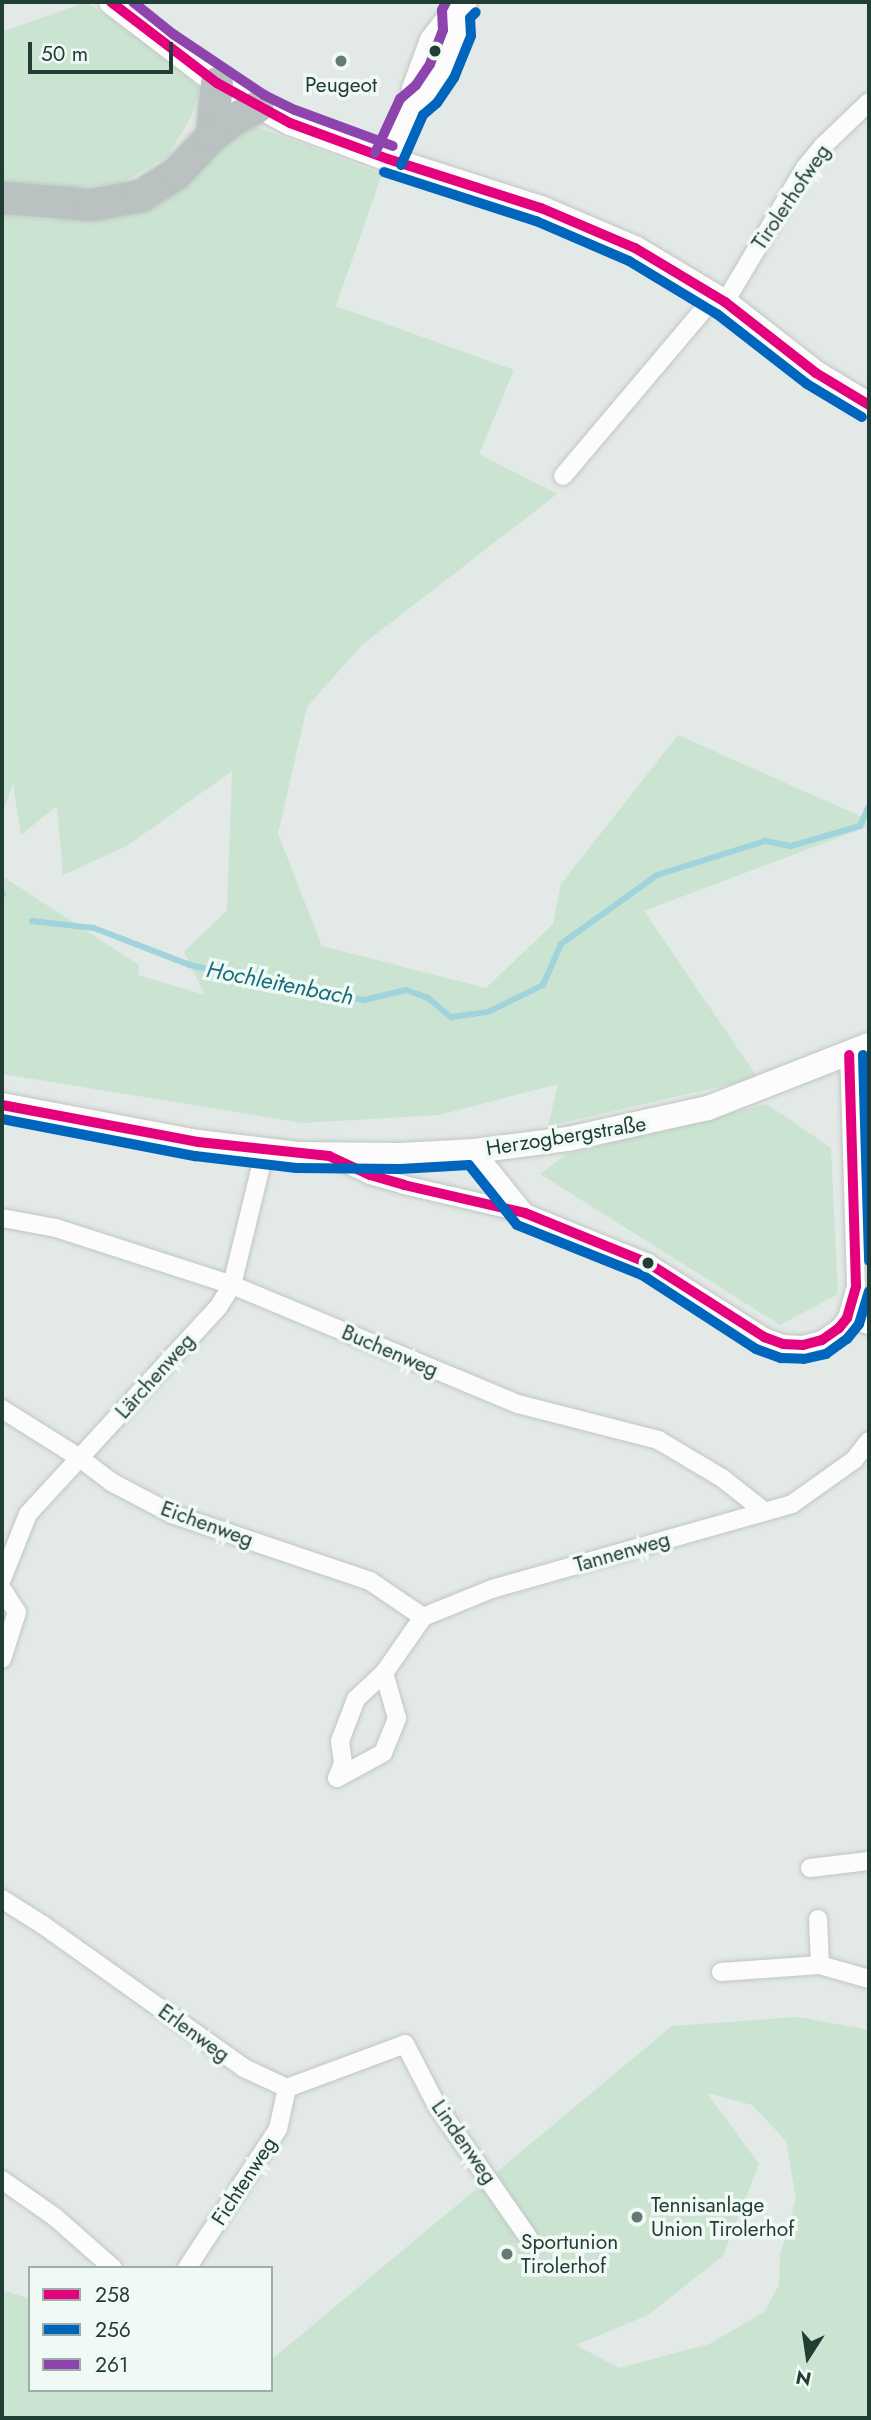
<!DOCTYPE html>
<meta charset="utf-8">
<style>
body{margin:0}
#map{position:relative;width:871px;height:2420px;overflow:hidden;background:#e3e9e6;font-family:Jost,sans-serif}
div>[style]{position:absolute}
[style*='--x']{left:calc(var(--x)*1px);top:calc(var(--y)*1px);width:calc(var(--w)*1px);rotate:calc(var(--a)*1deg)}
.green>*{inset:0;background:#cbe4d2}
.stream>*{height:6px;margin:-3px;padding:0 3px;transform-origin:3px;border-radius:3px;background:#a0d3db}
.roads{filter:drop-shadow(0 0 2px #c0c6c3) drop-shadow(0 0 2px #c0c6c3)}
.minor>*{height:18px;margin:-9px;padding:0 9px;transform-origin:9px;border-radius:9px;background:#fbfcfb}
.tertiary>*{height:21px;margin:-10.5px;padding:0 10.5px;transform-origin:10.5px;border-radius:10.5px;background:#fbfcfb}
.secondary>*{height:24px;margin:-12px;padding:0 12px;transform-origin:12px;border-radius:12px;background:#fbfcfb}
.motorway>*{height:32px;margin:-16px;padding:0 16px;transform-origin:16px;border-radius:16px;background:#b9c2c0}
.bus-1>*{height:10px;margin:-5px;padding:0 5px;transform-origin:5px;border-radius:5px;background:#e5007d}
.bus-2>*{height:10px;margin:-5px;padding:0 5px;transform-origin:5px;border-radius:5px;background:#0065bd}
.bus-3>*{height:10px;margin:-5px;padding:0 5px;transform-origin:5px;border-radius:5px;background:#8e44ad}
.dots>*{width:19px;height:19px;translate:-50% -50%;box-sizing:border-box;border:4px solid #f1f9f5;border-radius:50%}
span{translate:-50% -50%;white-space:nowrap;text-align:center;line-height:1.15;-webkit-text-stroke:7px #f1f9f5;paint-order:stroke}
.poi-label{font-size:21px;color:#203e36}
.left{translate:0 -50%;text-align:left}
.street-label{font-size:21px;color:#203e36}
.water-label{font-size:23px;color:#166d7e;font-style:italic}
.frame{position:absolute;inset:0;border:4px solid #203e36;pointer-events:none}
.legend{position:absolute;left:28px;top:2266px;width:245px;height:126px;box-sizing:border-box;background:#f1f9f5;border:2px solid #9daea9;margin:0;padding:9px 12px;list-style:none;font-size:21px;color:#203e36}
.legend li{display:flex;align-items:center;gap:14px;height:35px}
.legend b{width:35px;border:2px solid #9daea9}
.north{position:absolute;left:773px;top:2322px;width:70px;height:70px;-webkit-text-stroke:5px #f1f9f5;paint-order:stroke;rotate:192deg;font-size:19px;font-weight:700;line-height:28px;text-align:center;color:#203e36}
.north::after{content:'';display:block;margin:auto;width:24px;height:32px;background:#203e36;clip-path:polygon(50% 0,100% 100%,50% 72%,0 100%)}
.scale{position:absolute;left:28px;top:42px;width:145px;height:32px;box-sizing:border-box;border:4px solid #203e36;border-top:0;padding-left:9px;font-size:21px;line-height:24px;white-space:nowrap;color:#203e36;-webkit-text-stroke:5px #f1f9f5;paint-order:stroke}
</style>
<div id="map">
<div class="green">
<i style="clip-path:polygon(86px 2px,141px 39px,200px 88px,191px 117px,168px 156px,120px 184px,59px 188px,2px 182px,2px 32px)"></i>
<i style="clip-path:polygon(252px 125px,382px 174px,336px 306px,514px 370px,479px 454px,557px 494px,362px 645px,307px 707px,278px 834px,322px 946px,486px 988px,553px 924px,561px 884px,678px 735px,869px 820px,869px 826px,644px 911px,758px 1078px,548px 1126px,558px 1084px,439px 1115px,303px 1123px,2px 1074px,2px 876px,139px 965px,138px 975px,205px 995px,184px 952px,227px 910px,232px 771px,127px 846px,63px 875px,57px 806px,21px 835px,13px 784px,2px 814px,2px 215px,51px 220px,120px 215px)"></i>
<i style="clip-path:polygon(767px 1104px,831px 1148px,838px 1294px,780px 1325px,540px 1174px,567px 1154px)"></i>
<i style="clip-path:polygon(evenodd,798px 2017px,869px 2030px,869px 2418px,2px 2418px,2px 2290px,30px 2299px,30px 2390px,271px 2390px,271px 2360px,672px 2026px,798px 2017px,707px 2093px,752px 2105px,786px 2141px,796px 2199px,780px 2255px,779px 2285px,764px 2312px,709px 2344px,619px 2368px,576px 2345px,648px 2315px,723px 2256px,759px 2164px,707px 2093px)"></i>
</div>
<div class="stream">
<i style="--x:2;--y:894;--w:1;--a:0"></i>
<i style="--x:32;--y:921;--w:62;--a:6.4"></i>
<i style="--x:94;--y:928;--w:103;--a:21.1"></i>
<i style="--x:190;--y:965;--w:98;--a:13"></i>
<i style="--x:285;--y:987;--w:80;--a:9.3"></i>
<i style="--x:364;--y:1000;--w:43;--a:-13.4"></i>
<i style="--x:406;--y:990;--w:23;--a:20"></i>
<i style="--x:428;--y:998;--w:30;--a:40"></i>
<i style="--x:451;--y:1017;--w:37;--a:-8"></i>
<i style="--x:488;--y:1012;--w:61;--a:-26.1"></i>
<i style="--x:543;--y:985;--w:45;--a:-66.3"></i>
<i style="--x:561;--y:944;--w:118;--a:-35.7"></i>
<i style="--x:657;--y:875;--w:113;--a:-17.5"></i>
<i style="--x:765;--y:841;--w:26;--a:11"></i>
<i style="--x:791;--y:846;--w:72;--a:-16.2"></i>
<i style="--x:860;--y:826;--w:22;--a:-66"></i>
</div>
<div class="roads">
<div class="minor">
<i style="--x:725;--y:302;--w:156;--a:-59.2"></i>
<i style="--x:805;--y:168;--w:28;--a:-51"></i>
<i style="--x:823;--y:146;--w:64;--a:-43.7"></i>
<i style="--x:563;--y:476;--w:236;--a:-49.8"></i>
<i style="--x:475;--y:1151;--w:80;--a:51.1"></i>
<i style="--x:332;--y:1157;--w:42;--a:25.3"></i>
<i style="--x:370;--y:1175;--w:35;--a:16"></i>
<i style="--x:404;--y:1185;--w:124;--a:13"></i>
<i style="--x:525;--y:1213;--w:133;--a:22.1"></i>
<i style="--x:648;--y:1263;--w:138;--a:32.5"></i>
<i style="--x:764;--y:1337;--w:20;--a:20"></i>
<i style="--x:783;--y:1344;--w:20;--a:3"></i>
<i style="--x:803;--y:1345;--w:20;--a:-15"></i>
<i style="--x:822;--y:1340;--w:21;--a:-35"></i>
<i style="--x:839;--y:1328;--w:13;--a:-51"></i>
<i style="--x:847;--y:1318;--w:33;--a:-74"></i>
<i style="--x:856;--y:1286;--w:231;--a:-91.7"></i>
<i style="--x:2;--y:1218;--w:55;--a:10.5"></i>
<i style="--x:56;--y:1228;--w:185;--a:17.9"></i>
<i style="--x:232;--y:1285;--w:310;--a:22.6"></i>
<i style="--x:518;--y:1404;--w:145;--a:14.4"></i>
<i style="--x:658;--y:1440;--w:74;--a:30.7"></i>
<i style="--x:722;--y:1478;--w:53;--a:38.2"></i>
<i style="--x:847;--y:1318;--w:23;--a:18"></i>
<i style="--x:2;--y:1409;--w:93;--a:32.3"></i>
<i style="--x:81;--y:1459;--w:38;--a:37"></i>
<i style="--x:111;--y:1482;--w:69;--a:27.7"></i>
<i style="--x:172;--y:1514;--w:209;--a:18.7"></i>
<i style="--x:370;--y:1581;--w:64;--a:34.2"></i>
<i style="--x:2;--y:1579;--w:70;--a:-68.2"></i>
<i style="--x:28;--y:1514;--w:282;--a:-47.4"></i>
<i style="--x:219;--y:1306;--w:25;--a:-58"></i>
<i style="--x:232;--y:1285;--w:139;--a:-76.3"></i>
<i style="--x:2;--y:1589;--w:27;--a:57"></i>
<i style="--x:17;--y:1612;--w:49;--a:107.7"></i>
<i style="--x:337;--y:1778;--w:52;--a:-28.5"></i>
<i style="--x:383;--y:1753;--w:38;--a:-68"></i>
<i style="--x:397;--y:1718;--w:47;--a:-106.1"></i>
<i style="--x:384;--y:1673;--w:68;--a:-55.1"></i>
<i style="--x:423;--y:1617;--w:74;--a:-22.1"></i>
<i style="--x:492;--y:1589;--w:312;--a:-15.8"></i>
<i style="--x:792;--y:1504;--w:76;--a:-35.4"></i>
<i style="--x:854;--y:1460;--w:24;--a:-52"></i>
<i style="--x:337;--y:1778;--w:16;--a:-68"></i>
<i style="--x:343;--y:1763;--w:22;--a:-98"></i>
<i style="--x:340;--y:1741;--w:45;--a:-69.1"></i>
<i style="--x:356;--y:1699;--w:38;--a:-43"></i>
<i style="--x:810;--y:1868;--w:59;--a:-6.8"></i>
<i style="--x:2;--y:1899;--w:49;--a:32.4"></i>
<i style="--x:43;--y:1925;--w:247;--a:35.4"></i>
<i style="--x:244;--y:2068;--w:47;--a:24.9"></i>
<i style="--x:287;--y:2088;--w:126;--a:-20.4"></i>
<i style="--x:405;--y:2044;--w:70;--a:62.7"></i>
<i style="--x:437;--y:2106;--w:160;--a:55.2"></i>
<i style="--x:818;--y:1919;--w:46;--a:87.5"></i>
<i style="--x:820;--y:1965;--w:51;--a:15.9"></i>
<i style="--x:721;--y:1972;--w:99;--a:-4"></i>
<i style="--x:2;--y:2180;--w:66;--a:35.1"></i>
<i style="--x:56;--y:2218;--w:76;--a:41.3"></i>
<i style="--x:187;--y:2268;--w:166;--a:-56.8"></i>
<i style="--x:278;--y:2129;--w:42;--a:-77.6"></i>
</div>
<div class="tertiary">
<i style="--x:412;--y:106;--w:18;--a:-41"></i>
<i style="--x:426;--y:94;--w:28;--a:-55"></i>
<i style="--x:442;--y:71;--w:42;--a:-69"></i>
<i style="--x:457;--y:32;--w:20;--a:-93"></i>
<i style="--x:388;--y:159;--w:58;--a:-65.6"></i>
<i style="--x:412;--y:106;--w:18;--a:-90"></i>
<i style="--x:412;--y:88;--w:52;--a:-69.8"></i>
<i style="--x:430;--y:39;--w:23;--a:-52"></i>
<i style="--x:444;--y:21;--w:29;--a:-41"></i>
</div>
<div class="secondary">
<i style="--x:111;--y:2;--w:133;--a:37.4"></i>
<i style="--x:217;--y:83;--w:83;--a:28.7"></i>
<i style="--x:290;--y:123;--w:104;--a:20.2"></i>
<i style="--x:388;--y:159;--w:161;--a:17.8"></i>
<i style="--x:541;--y:208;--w:102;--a:23.1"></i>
<i style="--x:635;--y:248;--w:105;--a:31"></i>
<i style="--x:725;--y:302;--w:115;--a:38"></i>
<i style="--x:816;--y:373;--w:62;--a:31.1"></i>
<i style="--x:2;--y:1105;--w:199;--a:10.7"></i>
<i style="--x:198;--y:1142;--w:101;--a:6.8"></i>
<i style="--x:298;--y:1154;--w:102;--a:0.6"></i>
<i style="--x:400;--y:1155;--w:75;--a:-3.1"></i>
<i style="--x:475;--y:1151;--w:94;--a:-7.4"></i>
<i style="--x:568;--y:1139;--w:143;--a:-12.5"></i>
<i style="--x:708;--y:1108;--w:173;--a:-21.4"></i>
</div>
<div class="motorway">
<i style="--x:212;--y:136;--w:53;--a:-84.6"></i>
<i style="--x:2;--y:198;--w:90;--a:4.4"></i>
<i style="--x:92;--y:205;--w:50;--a:-10.4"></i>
<i style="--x:141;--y:196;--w:41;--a:-32.2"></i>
<i style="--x:176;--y:174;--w:52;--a:-46.5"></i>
<i style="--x:212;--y:136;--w:24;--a:-38"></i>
<i style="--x:231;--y:121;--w:30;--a:-28"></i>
</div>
</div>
<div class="bus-1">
<i style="--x:111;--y:2;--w:133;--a:37.4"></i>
<i style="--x:217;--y:83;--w:83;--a:28.7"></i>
<i style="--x:290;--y:123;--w:104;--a:20.2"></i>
<i style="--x:388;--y:159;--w:161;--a:17.8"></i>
<i style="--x:541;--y:208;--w:102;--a:23.1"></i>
<i style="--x:635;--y:248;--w:105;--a:31"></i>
<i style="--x:725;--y:302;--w:115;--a:38"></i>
<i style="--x:816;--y:373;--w:62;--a:31.1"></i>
<i style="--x:2;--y:1105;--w:199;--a:10.7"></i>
<i style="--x:198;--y:1142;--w:132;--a:6.1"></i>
<i style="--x:329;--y:1156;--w:45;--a:24.9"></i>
<i style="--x:370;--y:1175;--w:35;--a:16"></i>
<i style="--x:404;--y:1185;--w:124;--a:13"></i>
<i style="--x:525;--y:1213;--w:133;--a:22.1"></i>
<i style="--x:648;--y:1263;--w:138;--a:32.5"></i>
<i style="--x:764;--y:1337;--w:20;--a:20"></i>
<i style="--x:783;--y:1344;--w:20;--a:3"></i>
<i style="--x:803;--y:1345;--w:20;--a:-15"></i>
<i style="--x:822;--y:1340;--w:21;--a:-35"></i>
<i style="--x:839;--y:1328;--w:13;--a:-51"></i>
<i style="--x:847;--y:1318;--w:33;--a:-74"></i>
<i style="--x:856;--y:1286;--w:231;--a:-91.7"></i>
</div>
<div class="bus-2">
<i style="--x:401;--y:165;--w:55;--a:-66.3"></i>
<i style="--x:423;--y:115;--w:18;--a:-41"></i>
<i style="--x:437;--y:103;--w:30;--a:-56"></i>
<i style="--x:454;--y:78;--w:45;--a:-68"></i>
<i style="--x:471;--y:36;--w:18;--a:-93"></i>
<i style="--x:470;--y:18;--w:8;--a:-45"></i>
<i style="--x:384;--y:172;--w:160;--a:17.9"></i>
<i style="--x:536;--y:221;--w:101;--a:23.3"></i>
<i style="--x:629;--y:261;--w:103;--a:31.1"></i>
<i style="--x:717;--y:314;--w:114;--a:37.9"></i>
<i style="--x:807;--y:384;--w:64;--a:31"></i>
<i style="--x:863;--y:1055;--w:206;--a:88.3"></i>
<i style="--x:2;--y:1119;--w:197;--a:10.9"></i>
<i style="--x:195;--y:1156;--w:102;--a:6.8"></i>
<i style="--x:296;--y:1168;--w:104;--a:0.6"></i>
<i style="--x:400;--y:1169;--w:69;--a:-3.3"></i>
<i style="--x:469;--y:1165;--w:77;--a:51.3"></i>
<i style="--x:517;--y:1225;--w:135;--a:21.8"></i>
<i style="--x:642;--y:1275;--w:136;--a:33"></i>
<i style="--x:756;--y:1349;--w:27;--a:20"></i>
<i style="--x:781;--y:1358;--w:23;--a:2"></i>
<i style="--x:804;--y:1359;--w:23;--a:-13"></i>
<i style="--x:826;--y:1354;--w:26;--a:-36"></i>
<i style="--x:847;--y:1339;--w:19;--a:-51"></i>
<i style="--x:859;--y:1324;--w:34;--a:-73"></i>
</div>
<div class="bus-3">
<i style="--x:133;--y:2;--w:51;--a:38.7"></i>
<i style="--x:173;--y:34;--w:110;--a:33.8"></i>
<i style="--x:264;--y:95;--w:34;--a:26"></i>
<i style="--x:295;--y:110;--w:104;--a:20.2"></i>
<i style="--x:375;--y:153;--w:60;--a:-65.2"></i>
<i style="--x:400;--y:99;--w:21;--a:-41"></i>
<i style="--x:416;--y:85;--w:25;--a:-56"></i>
<i style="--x:430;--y:64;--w:36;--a:-69"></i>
<i style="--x:443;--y:30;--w:20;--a:-93"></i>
<i style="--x:442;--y:10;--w:9;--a:-63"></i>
</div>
<div class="dots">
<i style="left:435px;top:51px;background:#203e36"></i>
<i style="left:341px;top:61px;background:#647a74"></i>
<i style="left:648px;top:1263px;background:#203e36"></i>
<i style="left:637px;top:2217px;background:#647a74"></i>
<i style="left:507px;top:2254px;background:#647a74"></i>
</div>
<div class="poi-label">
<span style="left:341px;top:85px">Peugeot</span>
<span class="left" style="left:651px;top:2217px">Tennisanlage<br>Union Tirolerhof</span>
<span class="left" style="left:521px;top:2254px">Sportunion<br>Tirolerhof</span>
</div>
<div class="street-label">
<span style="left:791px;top:197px;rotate:-56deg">Tirolerhofweg</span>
<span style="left:566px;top:1136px;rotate:-9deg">Herzogbergstraße</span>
<span style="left:390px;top:1351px;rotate:23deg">Buchenweg</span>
<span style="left:155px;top:1376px;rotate:-48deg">Lärchenweg</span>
<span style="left:207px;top:1524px;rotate:20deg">Eichenweg</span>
<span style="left:622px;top:1552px;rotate:-16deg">Tannenweg</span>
<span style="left:194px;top:2033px;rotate:36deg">Erlenweg</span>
<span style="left:464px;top:2142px;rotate:55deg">Lindenweg</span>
<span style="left:244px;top:2181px;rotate:-57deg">Fichtenweg</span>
</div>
<div class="water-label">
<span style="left:280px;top:983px;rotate:11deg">Hochleitenbach</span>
</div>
<div class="frame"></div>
<ul class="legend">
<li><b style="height:9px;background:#e5007d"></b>258</li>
<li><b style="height:9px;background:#0065bd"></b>256</li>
<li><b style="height:9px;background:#8e44ad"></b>261</li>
</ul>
<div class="north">N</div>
<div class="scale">50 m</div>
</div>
